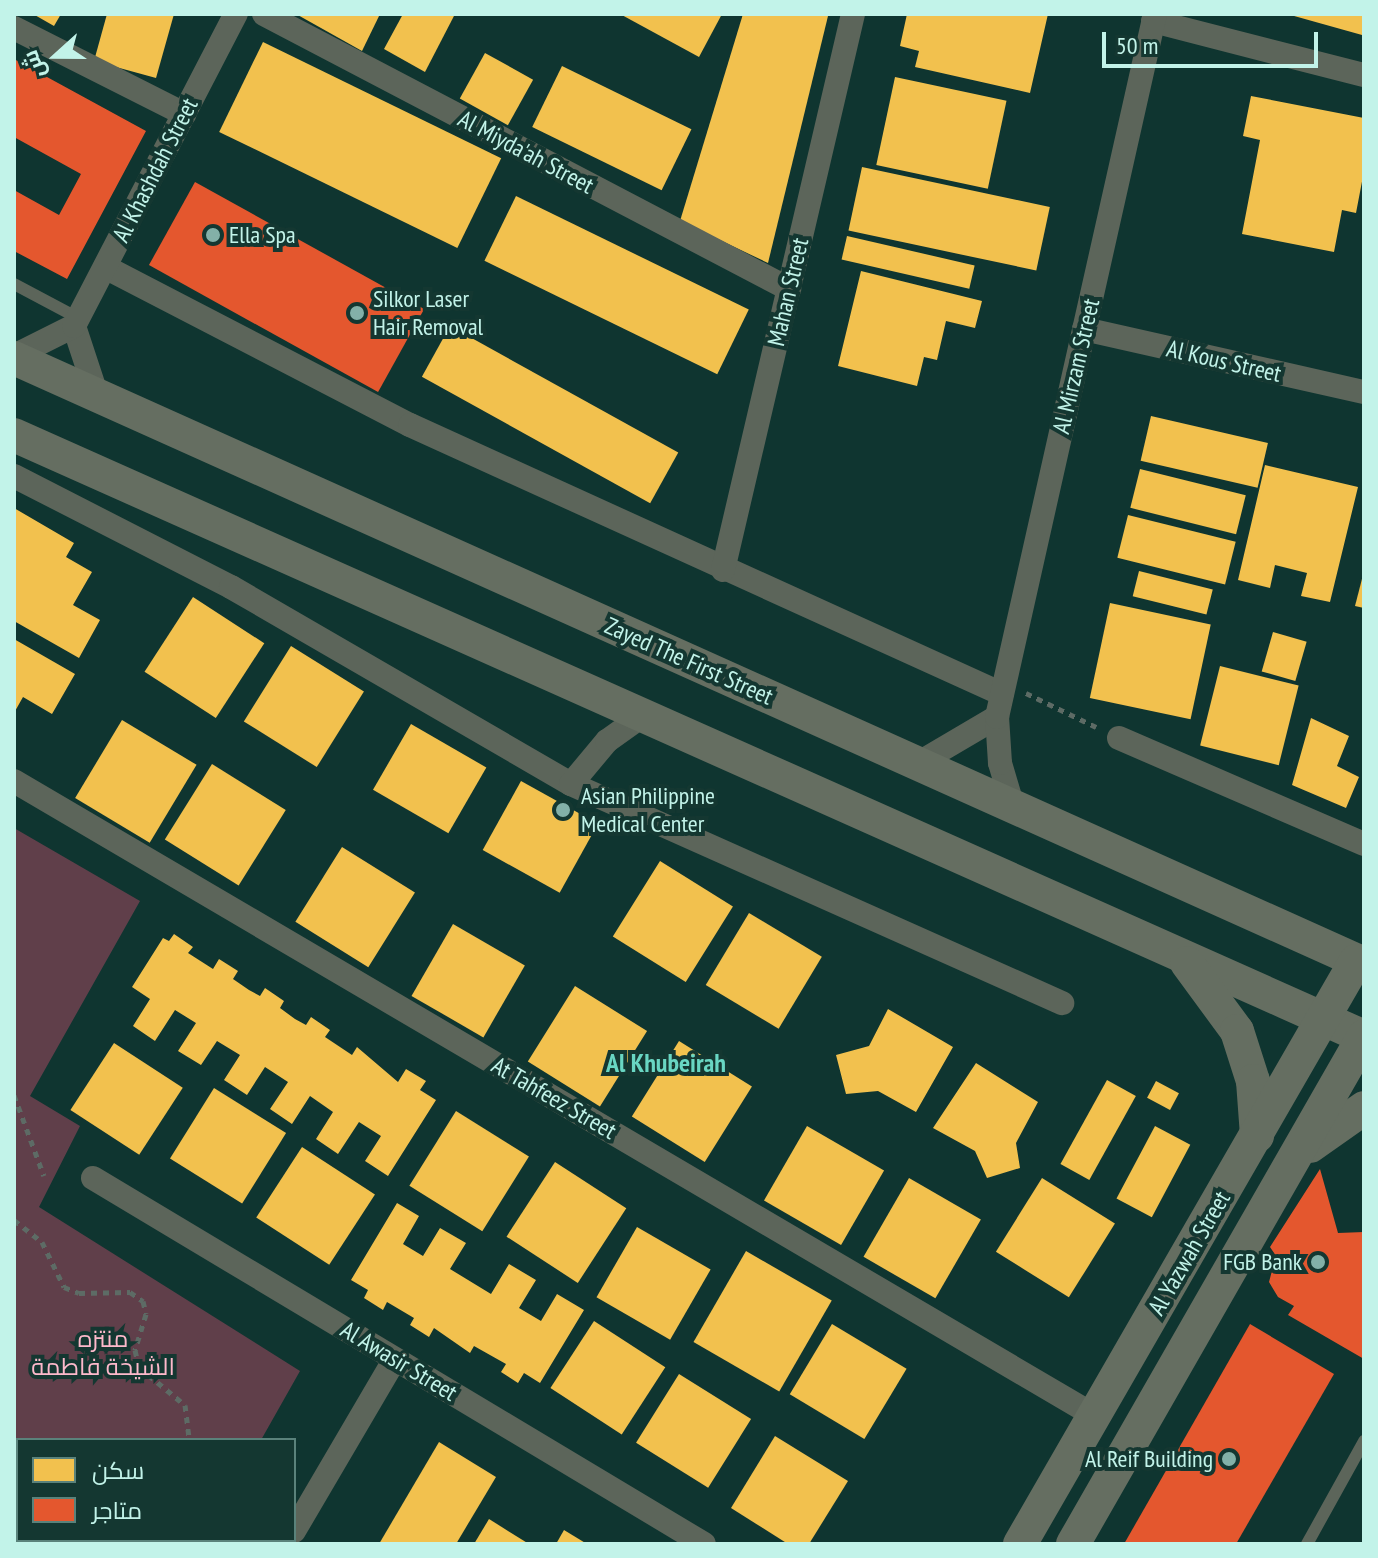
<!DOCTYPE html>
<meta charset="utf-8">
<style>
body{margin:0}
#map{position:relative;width:1378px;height:1558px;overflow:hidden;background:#0f3530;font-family:"PT Sans Narrow",Cairo,sans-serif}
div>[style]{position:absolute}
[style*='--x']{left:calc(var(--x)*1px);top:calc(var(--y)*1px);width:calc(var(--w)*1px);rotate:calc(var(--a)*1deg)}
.green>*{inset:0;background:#603f4a}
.homes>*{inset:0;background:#f2c14e;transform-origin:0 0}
.shops>*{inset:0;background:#e4572e;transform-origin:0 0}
.path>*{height:5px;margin-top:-2.5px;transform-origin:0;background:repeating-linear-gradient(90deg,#5d6b65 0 6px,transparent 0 12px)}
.lane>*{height:12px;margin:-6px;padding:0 6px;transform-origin:6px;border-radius:6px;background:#5c655a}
.street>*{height:24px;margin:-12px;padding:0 12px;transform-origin:12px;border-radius:12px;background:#5c655a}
.secondary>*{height:34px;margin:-17px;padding:0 17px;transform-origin:17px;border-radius:17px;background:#656e61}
.dots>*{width:22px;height:22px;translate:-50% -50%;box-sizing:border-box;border:4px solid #143731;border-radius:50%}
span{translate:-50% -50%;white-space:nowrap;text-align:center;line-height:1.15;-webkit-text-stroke:8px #143731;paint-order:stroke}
.street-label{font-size:24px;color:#c2f3e9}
.poi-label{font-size:24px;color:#c2f3e9}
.left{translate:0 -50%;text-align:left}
.right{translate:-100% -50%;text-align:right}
.park-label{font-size:24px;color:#fdb9cb}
.neighbourhood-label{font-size:26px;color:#69d6c3;font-weight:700}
.frame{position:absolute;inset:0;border:16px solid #c2f3e9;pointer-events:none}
.legend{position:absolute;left:16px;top:1438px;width:280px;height:104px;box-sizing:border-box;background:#143731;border:2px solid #5a827b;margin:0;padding:10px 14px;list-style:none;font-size:24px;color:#c2f3e9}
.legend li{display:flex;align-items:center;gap:16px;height:40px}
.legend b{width:40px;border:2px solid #5a827b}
.north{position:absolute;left:16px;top:16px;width:80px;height:80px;-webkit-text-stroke:6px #143731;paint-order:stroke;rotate:249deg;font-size:22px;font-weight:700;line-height:32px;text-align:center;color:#c2f3e9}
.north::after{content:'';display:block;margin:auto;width:28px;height:36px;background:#c2f3e9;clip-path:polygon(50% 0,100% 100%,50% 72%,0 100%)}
.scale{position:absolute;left:1102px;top:32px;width:216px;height:36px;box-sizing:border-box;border:4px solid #c2f3e9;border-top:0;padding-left:10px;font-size:24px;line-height:28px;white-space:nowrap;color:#c2f3e9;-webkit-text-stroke:6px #143731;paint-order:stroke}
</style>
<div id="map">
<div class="green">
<i style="clip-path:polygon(14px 828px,140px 901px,30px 1096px,80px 1126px,39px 1207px,300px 1371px,261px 1440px,18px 1440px,18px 1540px,204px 1540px,202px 1544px,14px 1544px)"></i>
</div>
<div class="homes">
<i style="clip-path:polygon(33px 14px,61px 14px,54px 26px)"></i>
<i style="clip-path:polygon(107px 14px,174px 14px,156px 78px,94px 61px)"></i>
<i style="clip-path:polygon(296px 14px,380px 14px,362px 51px)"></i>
<i style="clip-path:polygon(403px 14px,455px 14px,425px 72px,384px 49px)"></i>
<i style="clip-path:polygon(620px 14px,722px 14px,699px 57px)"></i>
<i style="clip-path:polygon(743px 14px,828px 16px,768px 263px,680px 221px)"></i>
<i style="clip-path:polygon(907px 14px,1048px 14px,1030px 93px,915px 67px,919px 51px,900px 46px)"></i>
<i style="clip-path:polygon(1287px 14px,1364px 14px,1364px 27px,1362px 35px)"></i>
<i style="left:263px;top:42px;width:265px;height:100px;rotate:26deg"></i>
<i style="left:485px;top:53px;width:55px;height:52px;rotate:29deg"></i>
<i style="left:562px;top:66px;width:144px;height:68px;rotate:26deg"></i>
<i style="left:895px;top:77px;width:114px;height:90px;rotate:12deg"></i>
<i style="clip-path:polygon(1251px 96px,1364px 118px,1364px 171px,1356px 213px,1342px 210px,1334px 252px,1242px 234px,1260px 140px,1243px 136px)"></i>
<i style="left:862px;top:167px;width:192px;height:65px;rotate:12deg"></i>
<i style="left:516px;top:196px;width:259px;height:72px;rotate:26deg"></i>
<i style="left:847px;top:236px;width:131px;height:24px;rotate:13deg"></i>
<i style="clip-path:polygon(861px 271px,982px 301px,975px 328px,946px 321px,937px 360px,924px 357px,917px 386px,838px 366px)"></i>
<i style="left:450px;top:326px;width:261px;height:58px;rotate:29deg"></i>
<i style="left:1151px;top:416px;width:120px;height:46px;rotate:13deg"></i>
<i style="clip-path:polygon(1265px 465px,1358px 487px,1330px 602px,1301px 596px,1307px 573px,1275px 565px,1270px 588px,1238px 580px)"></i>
<i style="left:1140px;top:469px;width:109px;height:40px;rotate:14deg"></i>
<i style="clip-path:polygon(14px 508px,74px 543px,66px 557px,92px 572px,73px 605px,100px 620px,79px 658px,14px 621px)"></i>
<i style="left:1128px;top:515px;width:111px;height:44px;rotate:14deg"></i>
<i style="left:1139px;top:571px;width:76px;height:26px;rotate:14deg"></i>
<i style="clip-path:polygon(1363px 575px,1364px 575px,1364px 608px,1355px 606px)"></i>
<i style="left:193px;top:597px;width:85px;height:89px;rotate:33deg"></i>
<i style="left:1110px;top:603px;width:103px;height:97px;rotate:12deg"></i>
<i style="left:1273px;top:632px;width:35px;height:41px;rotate:16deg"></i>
<i style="clip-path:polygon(14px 639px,75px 674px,52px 714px,23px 697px,14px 713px)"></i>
<i style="left:291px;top:646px;width:86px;height:89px;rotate:32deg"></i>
<i style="left:1220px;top:666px;width:81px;height:82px;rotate:14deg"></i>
<i style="clip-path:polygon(1311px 718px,1349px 736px,1337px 766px,1359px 777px,1346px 808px,1292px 785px)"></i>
<i style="left:122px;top:720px;width:87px;height:91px;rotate:31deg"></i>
<i style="left:411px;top:724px;width:87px;height:76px;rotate:30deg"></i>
<i style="left:212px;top:764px;width:87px;height:89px;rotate:32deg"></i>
<i style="left:521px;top:781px;width:88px;height:79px;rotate:29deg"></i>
<i style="left:342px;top:847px;width:86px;height:88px;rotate:32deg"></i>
<i style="left:660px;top:861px;width:86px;height:89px;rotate:32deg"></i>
<i style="left:749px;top:913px;width:85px;height:84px;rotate:31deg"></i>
<i style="left:453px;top:924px;width:83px;height:83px;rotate:30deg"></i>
<i style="clip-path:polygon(174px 934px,193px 947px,188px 953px,213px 969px,219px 959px,238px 971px,233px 979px,249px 990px,260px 996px,265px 988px,284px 1001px,280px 1008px,295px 1019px,306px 1025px,311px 1017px,330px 1030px,325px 1037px,352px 1055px,357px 1047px,398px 1082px,406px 1069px,426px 1081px,420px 1090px,436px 1100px,388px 1176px,365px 1161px,381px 1136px,359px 1122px,338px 1154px,316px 1139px,333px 1112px,310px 1096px,292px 1124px,270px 1109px,288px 1082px,265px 1067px,247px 1095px,224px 1080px,240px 1055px,217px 1041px,201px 1065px,178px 1051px,196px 1023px,175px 1010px,155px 1041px,133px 1026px,150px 999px,132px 987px,163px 938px,169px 941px)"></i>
<i style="left:575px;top:986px;width:85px;height:89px;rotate:32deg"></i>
<i style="clip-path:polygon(888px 1009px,953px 1047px,916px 1112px,878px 1091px,846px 1094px,836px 1055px,869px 1046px)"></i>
<i style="left:679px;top:1041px;width:86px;height:89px;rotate:32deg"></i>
<i style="left:114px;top:1043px;width:82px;height:80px;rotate:33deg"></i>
<i style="clip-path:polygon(976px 1063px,1038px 1102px,1016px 1143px,1020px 1168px,987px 1178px,975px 1151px,933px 1128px)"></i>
<i style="left:1107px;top:1080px;width:33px;height:96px;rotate:29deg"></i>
<i style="left:1156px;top:1081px;width:26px;height:19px;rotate:28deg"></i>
<i style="left:214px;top:1088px;width:85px;height:83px;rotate:32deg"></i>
<i style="left:456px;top:1111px;width:86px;height:88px;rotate:32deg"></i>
<i style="left:807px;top:1126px;width:89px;height:86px;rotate:30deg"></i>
<i style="left:1155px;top:1126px;width:40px;height:82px;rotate:28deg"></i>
<i style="left:302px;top:1147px;width:87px;height:84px;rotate:33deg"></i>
<i style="left:555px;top:1162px;width:85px;height:89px;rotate:33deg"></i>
<i style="left:909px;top:1178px;width:83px;height:91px;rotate:30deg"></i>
<i style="left:1042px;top:1178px;width:86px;height:87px;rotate:32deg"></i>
<i style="clip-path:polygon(397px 1203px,419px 1216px,403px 1244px,423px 1256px,440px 1228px,466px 1243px,450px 1269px,491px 1294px,509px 1264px,536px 1280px,519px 1308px,541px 1321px,557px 1294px,584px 1310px,540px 1383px,524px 1373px,518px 1383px,501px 1372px,506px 1364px,474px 1346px,470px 1353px,434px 1328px,429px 1337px,410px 1325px,414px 1318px,387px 1302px,383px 1310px,364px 1298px,368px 1290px,351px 1280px)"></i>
<i style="left:637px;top:1227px;width:85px;height:81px;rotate:30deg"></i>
<i style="left:746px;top:1251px;width:99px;height:105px;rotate:30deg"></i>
<i style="left:594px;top:1321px;width:85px;height:80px;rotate:33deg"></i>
<i style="left:832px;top:1324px;width:87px;height:82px;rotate:31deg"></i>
<i style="left:679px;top:1374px;width:85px;height:81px;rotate:32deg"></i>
<i style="clip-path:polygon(775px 1436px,848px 1481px,809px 1544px,788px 1544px,731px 1508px)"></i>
<i style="clip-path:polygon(439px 1442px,496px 1477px,456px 1544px,379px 1544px)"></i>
<i style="clip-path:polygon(489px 1519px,529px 1544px,474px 1544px)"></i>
<i style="clip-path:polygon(564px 1530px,587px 1544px,556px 1544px)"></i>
</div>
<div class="shops">
<i style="clip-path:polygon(14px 59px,146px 131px,67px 279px,14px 251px,14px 190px,59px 215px,81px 174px,14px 137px)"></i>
<i style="left:195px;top:182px;width:262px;height:95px;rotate:29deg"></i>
<i style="clip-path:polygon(1320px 1169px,1338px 1233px,1364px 1232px,1364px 1359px,1288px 1315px,1294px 1306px,1278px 1297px,1269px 1282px,1276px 1256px,1270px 1247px)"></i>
<i style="clip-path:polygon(1250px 1324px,1334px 1374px,1236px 1544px,1124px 1544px)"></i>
</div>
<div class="path">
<i style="--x:1026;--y:693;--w:78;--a:25.9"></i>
<i style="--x:14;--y:1095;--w:86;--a:69.7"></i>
<i style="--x:14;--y:1220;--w:36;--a:38"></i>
<i style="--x:42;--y:1242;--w:50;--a:63.9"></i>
<i style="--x:64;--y:1287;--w:16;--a:22"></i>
<i style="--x:79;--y:1293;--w:51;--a:-1.1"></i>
<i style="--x:130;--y:1292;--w:16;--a:35"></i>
<i style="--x:143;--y:1301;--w:13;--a:77"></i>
<i style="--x:146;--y:1314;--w:38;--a:107"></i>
<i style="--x:135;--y:1350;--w:17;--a:77"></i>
<i style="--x:139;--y:1367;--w:60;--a:39.6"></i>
<i style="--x:185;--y:1405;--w:35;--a:83"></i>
<i style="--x:180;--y:1540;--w:4;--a:63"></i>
</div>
<div class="lane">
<i style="--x:14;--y:284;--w:72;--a:28"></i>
<i style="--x:1307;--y:1544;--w:118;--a:-61"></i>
</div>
<div class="street">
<i style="--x:264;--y:14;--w:593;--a:27.65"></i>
<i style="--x:1153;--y:21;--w:218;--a:14.4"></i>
<i style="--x:14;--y:28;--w:191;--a:26.8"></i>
<i style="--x:105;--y:267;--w:343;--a:27.4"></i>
<i style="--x:410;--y:425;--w:650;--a:24.44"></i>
<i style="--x:74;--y:326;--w:74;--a:71.8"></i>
<i style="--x:1084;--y:329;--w:287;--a:12.7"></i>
<i style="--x:14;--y:356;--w:67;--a:-26.6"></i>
<i style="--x:74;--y:326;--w:352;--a:-62.6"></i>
<i style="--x:14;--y:476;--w:244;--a:27.1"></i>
<i style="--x:231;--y:587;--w:393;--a:30.1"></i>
<i style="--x:571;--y:784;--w:538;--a:24.04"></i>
<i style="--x:723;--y:570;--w:571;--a:-76.84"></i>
<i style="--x:1119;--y:738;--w:267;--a:23.4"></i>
<i style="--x:917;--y:764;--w:93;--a:-30.4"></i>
<i style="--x:14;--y:781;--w:1254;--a:30.43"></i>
<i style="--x:571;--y:784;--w:56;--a:-50.1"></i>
<i style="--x:607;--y:741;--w:43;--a:-35.5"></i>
<i style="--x:1013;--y:807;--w:46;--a:-106.5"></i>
<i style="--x:1000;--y:763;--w:46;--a:-93.7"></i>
<i style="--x:997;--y:717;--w:721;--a:-77.33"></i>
<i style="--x:93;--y:1178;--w:712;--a:30.92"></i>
<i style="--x:294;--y:1531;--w:199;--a:-59.6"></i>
</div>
<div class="secondary">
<i style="--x:14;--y:358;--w:1480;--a:24.17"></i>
<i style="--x:14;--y:435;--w:1478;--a:24.03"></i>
<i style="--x:1187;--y:963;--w:84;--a:53.7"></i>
<i style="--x:1237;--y:1031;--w:52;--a:72.3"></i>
<i style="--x:1253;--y:1081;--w:55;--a:85.8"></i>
<i style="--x:1310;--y:1146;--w:66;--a:-35.1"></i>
<i style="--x:1020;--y:1544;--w:673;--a:-60.04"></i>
<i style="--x:1073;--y:1544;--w:585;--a:-60.19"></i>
</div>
<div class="dots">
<i style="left:213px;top:235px;background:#83b0a8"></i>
<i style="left:357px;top:313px;background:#83b0a8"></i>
<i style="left:563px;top:810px;background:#83b0a8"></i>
<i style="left:1318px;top:1262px;background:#83b0a8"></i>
<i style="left:1229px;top:1459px;background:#83b0a8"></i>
</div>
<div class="street-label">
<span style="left:526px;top:152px;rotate:28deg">Al Miyda'ah Street</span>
<span style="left:155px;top:170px;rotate:-63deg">Al Khashdah Street</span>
<span style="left:788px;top:292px;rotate:-77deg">Mahan Street</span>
<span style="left:1224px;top:361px;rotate:13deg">Al Kous Street</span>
<span style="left:1076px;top:366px;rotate:-77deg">Al Mirzam Street</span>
<span style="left:689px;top:661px;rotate:24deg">Zayed The First Street</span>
<span style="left:554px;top:1098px;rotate:30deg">At Tahfeez Street</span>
<span style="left:1189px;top:1253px;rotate:-60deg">Al Yazwah Street</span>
<span style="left:399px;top:1361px;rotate:31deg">Al Awasir Street</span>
</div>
<div class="poi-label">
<span class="left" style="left:229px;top:235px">Ella Spa</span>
<span class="left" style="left:373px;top:313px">Silkor Laser<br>Hair Removal</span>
<span class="left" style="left:581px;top:810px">Asian Philippine<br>Medical Center</span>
<span class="right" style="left:1302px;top:1262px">FGB Bank</span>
<span class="right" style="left:1213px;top:1459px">Al Reif Building</span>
</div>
<div class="park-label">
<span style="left:103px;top:1353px">منتزه<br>الشيخة فاطمة</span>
</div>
<div class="neighbourhood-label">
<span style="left:666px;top:1063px">Al Khubeirah</span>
</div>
<div class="frame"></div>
<ul class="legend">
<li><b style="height:22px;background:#f2c14e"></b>سكن</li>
<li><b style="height:22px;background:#e4572e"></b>متاجر</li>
</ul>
<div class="north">ش</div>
<div class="scale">50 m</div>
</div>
